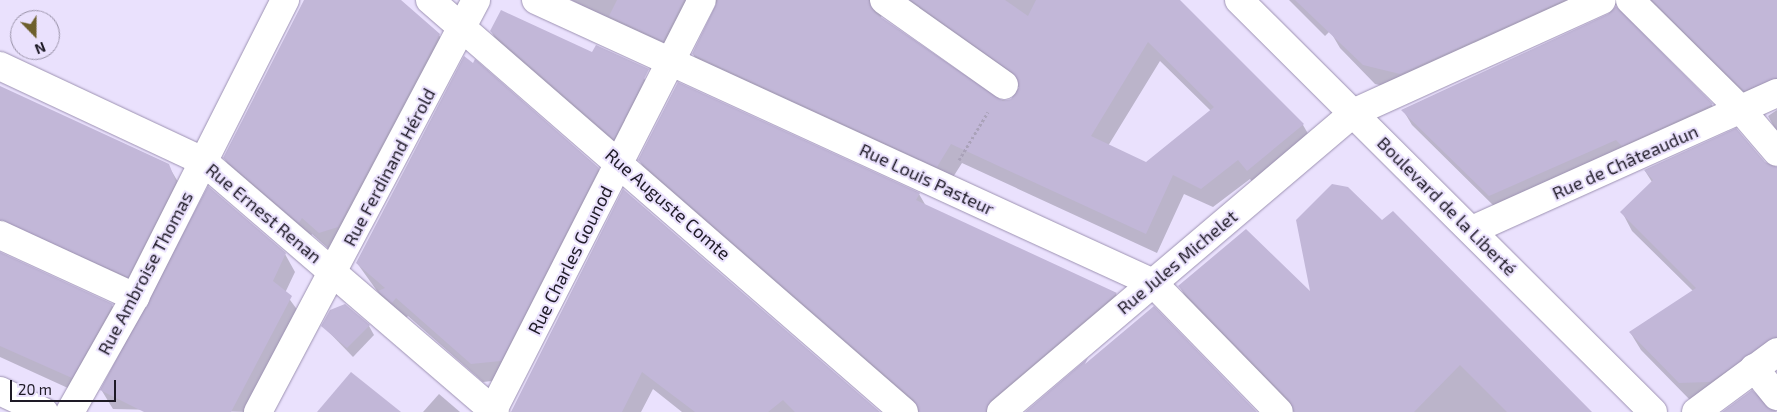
<!DOCTYPE html>
<meta charset="utf-8">
<style>
body{margin:0}
#map{position:relative;width:1777px;height:412px;overflow:hidden;background:#eae1fd;font-family:"Exo 2",sans-serif}
div>[style]{position:absolute}
[style*='--x']{left:calc(var(--x)*1px);top:calc(var(--y)*1px);width:calc(var(--w)*1px);rotate:calc(var(--a)*1deg)}
.shadow>*{inset:0;background:#0003}
.building>*{inset:0;background:#c2b7d8}
.path>*{height:3px;margin-top:-1.5px;transform-origin:0;background:repeating-linear-gradient(90deg,#aaa2b9 0 2.5px,transparent 0 5px)}
.roads{filter:drop-shadow(0 0 1px #9d92b2) drop-shadow(0 0 1px #9d92b2)}
.minor>*{height:28px;margin:-14px;padding:0 14px;transform-origin:14px;border-radius:14px;background:#fff}
.major>*{height:28px;margin:-14px;padding:0 14px;transform-origin:14px;border-radius:14px;background:#fff}
span{translate:-50% -50%;white-space:nowrap;text-align:center;line-height:1.15;-webkit-text-stroke:4px #eae1fd;paint-order:stroke}
.street-label{font-size:18px;color:#1e1a26}
.north{position:absolute;left:10px;top:10px;width:50px;height:50px;box-sizing:border-box;background:#eae1fd;border:1px solid #9891a7;border-radius:50%;rotate:158deg;font-size:14px;font-weight:700;line-height:20px;text-align:center;color:#1e1a26}
.north::after{content:'';display:block;margin:auto;width:18px;height:22px;background:#6d5f2c;clip-path:polygon(50% 0,100% 100%,50% 72%,0 100%)}
.scale{position:absolute;left:10px;top:380px;width:106px;height:22px;box-sizing:border-box;border:2px solid #1e1a26;border-top:0;padding-left:6px;font-size:15px;line-height:18px;white-space:nowrap;color:#1e1a26;-webkit-text-stroke:4px #eae1fd;paint-order:stroke}
</style>
<div id="map">
<div class="shadow">
<i style="clip-path:polygon(306px 0,399px 0,439px 35px,449px 52px,330px 250px,312px 234px,309px 239px,234px 175px,224px 158px)"></i>
<i style="clip-path:polygon(evenodd,571px 0,1178px 0,1303px 125px,1314px 144px,1259px 190px,1250px 179px,1213px 207px,1184px 194px,1157px 253px,962px 163px,948px 185px,704px 74px,693px 54px,717px 4px,712px 4px,677px 55px,571px 0,905px 6px,1020px 88px,1011px 101px,995px 99px,881px 18px,882px 11px,905px 6px,571px 0,1160px 61px,1211px 111px,1146px 164px,1108px 146px,1160px 61px)"></i>
<i style="clip-path:polygon(1289px 0,1777px 0,1777px 99px,1755px 109px,1622px 5px,1606px 4px,1411px 92px,1375px 84px,1340px 48px,1330px 31px,1325px 36px)"></i>
<i style="clip-path:polygon(1616px 8px,1712px 105px,1721px 120px,1499px 211px,1412px 125px,1403px 110px,1609px 15px)"></i>
<i style="clip-path:polygon(491px 31px,644px 78px,653px 94px,623px 154px,500px 47px)"></i>
<i style="clip-path:polygon(473px 65px,598px 168px,609px 187px,511px 379px,483px 382px,408px 316px,403px 320px,390px 309px,357px 263px)"></i>
<i style="clip-path:polygon(678px 84px,919px 194px,926px 206px,1116px 294px,1127px 312px,1009px 412px,919px 412px,650px 178px,639px 160px)"></i>
<i style="clip-path:polygon(0 88px,168px 165px,178px 182px,138px 293px,0 242px)"></i>
<i style="clip-path:polygon(1777px 110px,1777px 132px,1768px 116px)"></i>
<i style="clip-path:polygon(1765px 164px,1777px 168px,1777px 359px,1691px 401px,1641px 350px,1630px 332px,1693px 291px,1632px 231px,1622px 212px,1652px 182px,1645px 171px)"></i>
<i style="clip-path:polygon(624px 191px,878px 412px,682px 412px,653px 389px,641px 412px,522px 412px)"></i>
<i style="clip-path:polygon(1382px 222px,1591px 412px,1294px 412px,1190px 305px,1180px 287px,1312px 294px)"></i>
<i style="clip-path:polygon(0 254px,112px 305px,122px 322px,81px 394px,0 357px)"></i>
<i style="clip-path:polygon(285px 254px,295px 272px,285px 293px,301px 315px,251px 412px,113px 409px,102px 391px)"></i>
<i style="clip-path:polygon(323px 326px,369px 326px,374px 335px,353px 357px)"></i>
<i style="clip-path:polygon(439px 394px,460px 412px,423px 412px)"></i>
</div>
<div class="building">
<i style="clip-path:polygon(304px 0,401px 0,440px 34px,338px 227px,319px 233px,302px 218px,299px 223px,223px 158px)"></i>
<i style="clip-path:polygon(617px 0,684px 0,663px 41px,609px 16px)"></i>
<i style="clip-path:polygon(evenodd,718px 0,869px 0,875px 13px,1003px 101px,1011px 99px,1019px 87px,1013px 73px,911px 0,1005px 0,1028px 16px,1036px 0,1180px 0,1304px 124px,1247px 171px,1238px 160px,1201px 189px,1173px 175px,1146px 234px,951px 144px,937px 167px,692px 54px,718px 0,1148px 42px,1214px 107px,1146px 162px,1091px 136px,1148px 42px)"></i>
<i style="clip-path:polygon(1295px 0,1564px 0,1400px 74px,1363px 65px)"></i>
<i style="clip-path:polygon(1652px 0,1777px 0,1777px 78px,1744px 91px)"></i>
<i style="clip-path:polygon(1616px 6px,1713px 104px,1622px 146px,1616px 140px,1489px 196px,1401px 110px,1608px 14px)"></i>
<i style="clip-path:polygon(501px 10px,592px 52px,596px 45px,649px 69px,614px 139px,490px 31px)"></i>
<i style="clip-path:polygon(464px 56px,473px 63px,475px 59px,599px 168px,501px 361px,471px 364px,396px 298px,392px 303px,378px 291px,385px 288px,356px 263px)"></i>
<i style="clip-path:polygon(678px 82px,920px 193px,916px 200px,1117px 293px,991px 400px,986px 412px,919px 412px,914px 400px,638px 160px)"></i>
<i style="clip-path:polygon(0 86px,169px 164px,176px 182px,128px 277px,0 220px)"></i>
<i style="clip-path:polygon(1736px 128px,1765px 162px,1777px 167px,1777px 337px,1710px 382px,1679px 383px,1629px 332px,1696px 288px,1620px 212px,1653px 180px,1644px 170px)"></i>
<i style="clip-path:polygon(1332px 184px,1348px 187px,1382px 220px,1393px 211px,1592px 412px,1507px 412px,1460px 365px,1414px 412px,1294px 412px,1290px 401px,1178px 286px,1246px 229px,1310px 291px,1296px 220px)"></i>
<i style="clip-path:polygon(208px 186px,286px 253px,273px 281px,292px 296px,231px 412px,144px 412px,100px 390px)"></i>
<i style="clip-path:polygon(623px 189px,880px 412px,795px 412px,783px 400px,768px 412px,695px 412px,642px 372px,622px 412px,511px 412px)"></i>
<i style="clip-path:polygon(0 252px,113px 304px,72px 378px,0 346px)"></i>
<i style="clip-path:polygon(345px 304px,370px 325px,347px 348px,321px 326px,330px 310px)"></i>
<i style="clip-path:polygon(1154px 306px,1257px 412px,1025px 412px,1088px 358px,1085px 364px)"></i>
<i style="clip-path:polygon(351px 372px,401px 412px,317px 412px)"></i>
<i style="clip-path:polygon(1752px 390px,1777px 412px,1722px 412px)"></i>
</div>
<div class="path">
<i style="--x:959;--y:160;--w:56;--a:-58.9"></i>
</div>
<div class="roads">
<div class="minor">
<i style="--x:430;--y:0;--w:628;--a:41"></i>
<i style="--x:536;--y:0;--w:679;--a:24.64"></i>
<i style="--x:1153;--y:283;--w:180;--a:45.7"></i>
<i style="--x:884;--y:0;--w:147;--a:35.3"></i>
<i style="--x:1630;--y:0;--w:156;--a:44.7"></i>
<i style="--x:1741;--y:110;--w:55;--a:49.4"></i>
<i style="--x:0;--y:66;--w:224;--a:25.1"></i>
<i style="--x:203;--y:161;--w:385;--a:40.7"></i>
<i style="--x:1472;--y:230;--w:334;--a:-24.2"></i>
<i style="--x:0;--y:235;--w:149;--a:24.7"></i>
<i style="--x:1754;--y:368;--w:36;--a:51"></i>
<i style="--x:0;--y:391;--w:49;--a:25.5"></i>
<i style="--x:70;--y:412;--w:132;--a:-60.5"></i>
<i style="--x:135;--y:297;--w:333;--a:-63.2"></i>
<i style="--x:258;--y:412;--w:466;--a:-62.1"></i>
<i style="--x:492;--y:412;--w:462;--a:-63"></i>
<i style="--x:1001;--y:412;--w:462;--a:-40.3"></i>
<i style="--x:1353;--y:113;--w:273;--a:-24.4"></i>
<i style="--x:1696;--y:412;--w:101;--a:-36.5"></i>
</div>
<div class="major">
<i style="--x:1239;--y:0;--w:584;--a:44.86"></i>
</div>
</div>
<div class="street-label">
<span style="left:1625px;top:162px;rotate:-24deg">Rue de Châteaudun</span>
<span style="left:389px;top:167px;rotate:-62deg">Rue Ferdinand Hérold</span>
<span style="left:927px;top:179px;rotate:25deg">Rue Louis Pasteur</span>
<span style="left:668px;top:204px;rotate:41deg">Rue Auguste Comte</span>
<span style="left:1447px;top:206px;rotate:45deg">Boulevard de la Liberté</span>
<span style="left:264px;top:213px;rotate:40deg">Rue Ernest Renan</span>
<span style="left:570px;top:260px;rotate:-63deg">Rue Charles Gounod</span>
<span style="left:1177px;top:262px;rotate:-40deg">Rue Jules Michelet</span>
<span style="left:145px;top:273px;rotate:-62deg">Rue Ambroise Thomas</span>
</div>
<div class="north">N</div>
<div class="scale">20 m</div>
</div>
